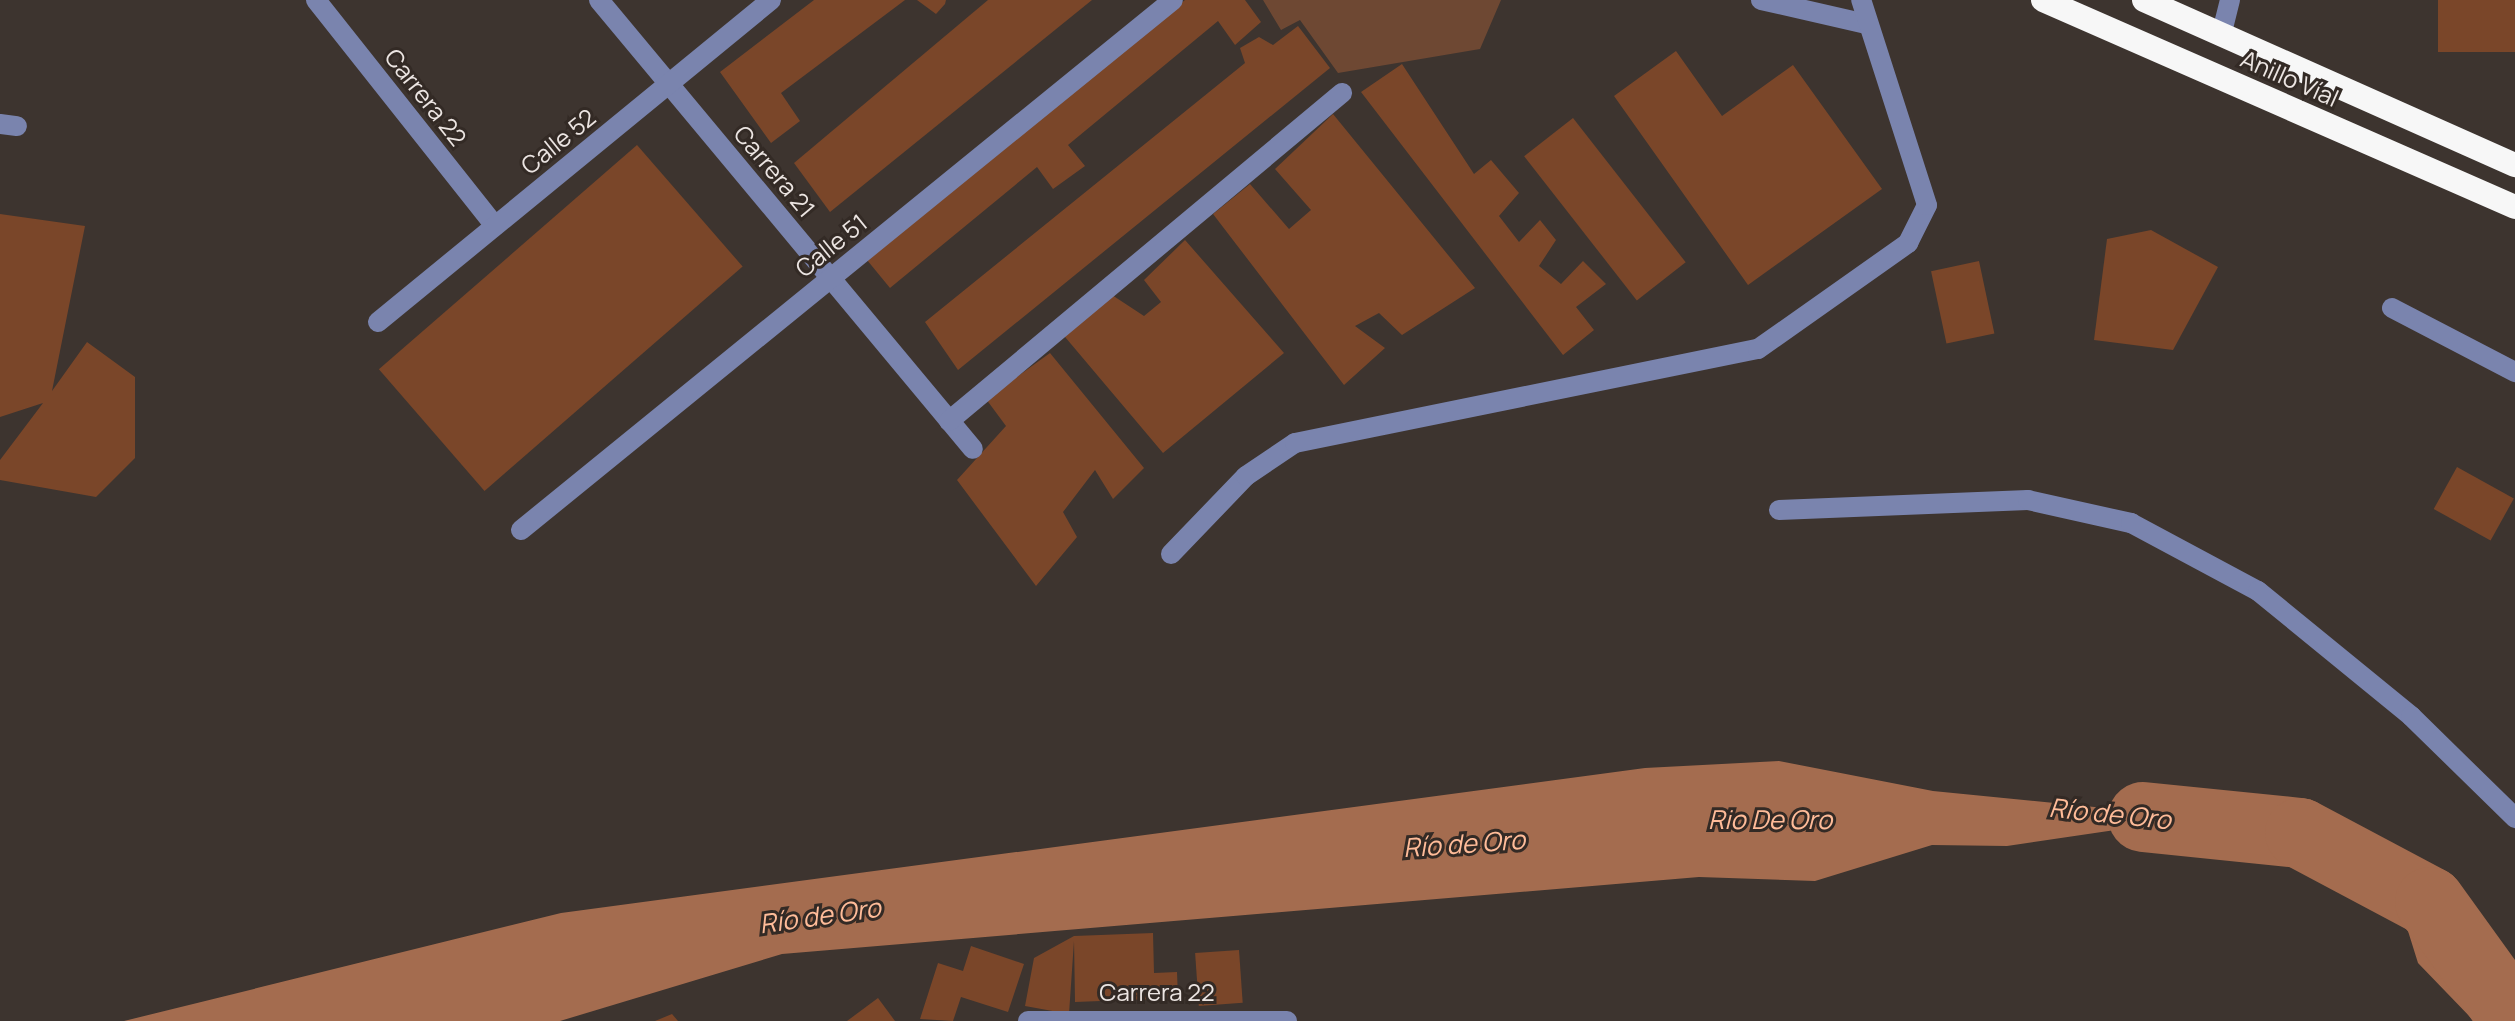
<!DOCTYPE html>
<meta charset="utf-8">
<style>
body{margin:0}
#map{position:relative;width:2515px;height:1021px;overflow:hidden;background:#3d342f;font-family:Manrope,sans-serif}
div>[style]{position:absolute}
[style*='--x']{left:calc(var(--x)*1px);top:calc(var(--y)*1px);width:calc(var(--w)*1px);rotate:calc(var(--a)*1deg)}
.green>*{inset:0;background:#6e4833}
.water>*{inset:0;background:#a46c4f}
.river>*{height:70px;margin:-35px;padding:0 35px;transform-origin:35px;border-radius:35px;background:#a46c4f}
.building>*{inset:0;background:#7a4629;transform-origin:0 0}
.minor>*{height:20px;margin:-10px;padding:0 10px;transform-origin:10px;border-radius:10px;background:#7a84ae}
.highway>*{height:24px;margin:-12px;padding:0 12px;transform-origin:12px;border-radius:12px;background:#f7f7f7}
span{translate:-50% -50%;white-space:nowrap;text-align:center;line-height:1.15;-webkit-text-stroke:6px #332a25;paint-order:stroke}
.street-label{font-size:24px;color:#ece5e2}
.water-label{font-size:26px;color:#ffbc99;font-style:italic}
</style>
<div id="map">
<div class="green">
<i style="clip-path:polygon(1263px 0,1501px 0,1480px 49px,1338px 73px,1300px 20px,1281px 30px)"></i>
</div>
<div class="water">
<i style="clip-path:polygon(1779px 761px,1933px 791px,2224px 820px,2320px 865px,2363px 851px,2512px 1021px,2474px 1021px,2418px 963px,2408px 931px,2370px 894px,2289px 861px,2217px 854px,2122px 829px,2007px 846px,1932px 845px,1815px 881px,1699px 877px,782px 954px,560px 1021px,124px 1021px,561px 913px,1645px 768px)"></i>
</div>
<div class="river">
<i style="--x:2143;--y:817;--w:158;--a:5.8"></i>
<i style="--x:2300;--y:833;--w:147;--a:28"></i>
<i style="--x:2430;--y:902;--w:145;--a:54.2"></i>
</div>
<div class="building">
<i style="clip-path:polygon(814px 0,905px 0,781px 93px,800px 121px,771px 143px,720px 72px)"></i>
<i style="clip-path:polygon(917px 0,946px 0,945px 4px,936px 14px)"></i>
<i style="clip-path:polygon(988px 0,1092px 0,830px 212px,794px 163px)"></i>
<i style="clip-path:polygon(1185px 0,1245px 0,1261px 22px,1235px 45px,1218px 21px,1068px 145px,1085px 166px,1053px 189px,1037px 167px,890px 288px,867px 260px)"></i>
<i style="left:2438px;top:0;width:77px;height:52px"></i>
<i style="clip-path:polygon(1298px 26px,1330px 68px,958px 370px,925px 322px,1245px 63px,1240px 48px,1259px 37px,1273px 45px)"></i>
<i style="clip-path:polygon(1676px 51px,1722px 116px,1793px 65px,1882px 189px,1748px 285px,1614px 96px)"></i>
<i style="clip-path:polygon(1402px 64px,1474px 174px,1491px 160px,1519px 193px,1499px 216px,1519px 242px,1540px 220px,1556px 240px,1539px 266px,1561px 284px,1583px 261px,1606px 284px,1576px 307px,1594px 330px,1563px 355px,1361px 92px)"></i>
<i style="clip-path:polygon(1333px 114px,1475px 288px,1402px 335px,1379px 313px,1355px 326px,1385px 348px,1344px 385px,1213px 214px,1250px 184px,1289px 229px,1311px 210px,1275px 169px)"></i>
<i style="left:1573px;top:118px;width:183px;height:62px;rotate:52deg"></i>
<i style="left:637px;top:145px;width:161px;height:342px;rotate:49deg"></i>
<i style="clip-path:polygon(0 214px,85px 226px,52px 391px,87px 342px,135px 377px,135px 458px,96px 497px,0 480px,0 460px,43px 403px,0 417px)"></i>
<i style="clip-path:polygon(2151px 230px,2218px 267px,2173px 350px,2094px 340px,2107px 239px)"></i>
<i style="clip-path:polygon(1185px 240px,1284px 353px,1163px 453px,1060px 331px,1112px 295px,1144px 316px,1161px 302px,1144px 280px)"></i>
<i style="left:1979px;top:261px;width:74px;height:49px;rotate:78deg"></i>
<i style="clip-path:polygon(1050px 353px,1144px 468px,1113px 499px,1095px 470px,1063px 512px,1077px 537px,1036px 586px,957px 480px,1006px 426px,986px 399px)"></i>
<i style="left:2457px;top:467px;width:65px;height:48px;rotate:29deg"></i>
<i style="clip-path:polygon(1153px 933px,1154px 973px,1177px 972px,1178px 998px,1075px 1002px,1074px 941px,1069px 1014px,1025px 1006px,1034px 958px,1074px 936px)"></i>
<i style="clip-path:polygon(971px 946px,1024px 964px,1008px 1012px,961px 997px,953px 1021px,920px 1019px,938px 963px,963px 971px)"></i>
<i style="left:1239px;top:950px;width:53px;height:44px;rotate:86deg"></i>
<i style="clip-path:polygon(878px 998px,895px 1021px,847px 1021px)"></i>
<i style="clip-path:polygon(672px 1014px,678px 1021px,655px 1021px)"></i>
</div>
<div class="minor">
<i style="--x:316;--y:0;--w:288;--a:51.6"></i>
<i style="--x:599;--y:0;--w:584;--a:50.21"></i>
<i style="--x:1761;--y:0;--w:109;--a:12.8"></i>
<i style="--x:2221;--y:36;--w:37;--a:-76"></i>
<i style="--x:0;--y:124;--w:17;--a:7"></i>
<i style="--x:2392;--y:308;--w:139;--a:27.5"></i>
<i style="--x:378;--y:322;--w:508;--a:-39.33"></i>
<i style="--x:949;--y:421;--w:512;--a:-39.85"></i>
<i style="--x:1779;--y:510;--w:249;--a:-2.3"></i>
<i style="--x:2028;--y:500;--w:106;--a:12.6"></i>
<i style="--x:2131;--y:523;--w:144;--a:28.2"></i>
<i style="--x:2258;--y:591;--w:198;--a:39.2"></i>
<i style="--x:2411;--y:716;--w:146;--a:44.4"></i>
<i style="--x:521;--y:530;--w:840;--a:-39.11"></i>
<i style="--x:1171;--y:554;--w:108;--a:-46.1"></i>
<i style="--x:1246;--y:476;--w:59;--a:-34"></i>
<i style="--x:1295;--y:443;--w:472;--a:-11.5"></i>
<i style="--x:1758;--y:349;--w:184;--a:-35.2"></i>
<i style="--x:1908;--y:243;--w:42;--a:-63.4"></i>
<i style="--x:1927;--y:205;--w:215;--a:-107.8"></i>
<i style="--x:1028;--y:1021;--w:259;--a:0"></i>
</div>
<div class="highway">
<i style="--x:2043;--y:0;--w:515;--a:23.68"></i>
<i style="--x:2144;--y:0;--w:406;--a:24"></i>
</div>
<div class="street-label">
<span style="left:2290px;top:78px;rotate:24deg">Anillo Víal</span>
<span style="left:426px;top:97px;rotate:52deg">Carrera 22</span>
<span style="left:558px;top:141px;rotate:-39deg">Calle 52</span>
<span style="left:775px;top:171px;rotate:50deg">Carrera 21</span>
<span style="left:831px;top:245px;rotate:-39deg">Calle 51</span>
<span style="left:1157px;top:992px">Carrera 22</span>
</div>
<div class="water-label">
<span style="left:2110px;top:814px;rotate:6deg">Río de Oro</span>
<span style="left:1770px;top:820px">Rio De Oro</span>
<span style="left:1464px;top:844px;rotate:-4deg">Río de Oro</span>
<span style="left:820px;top:916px;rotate:-8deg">Río de Oro</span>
</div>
</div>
